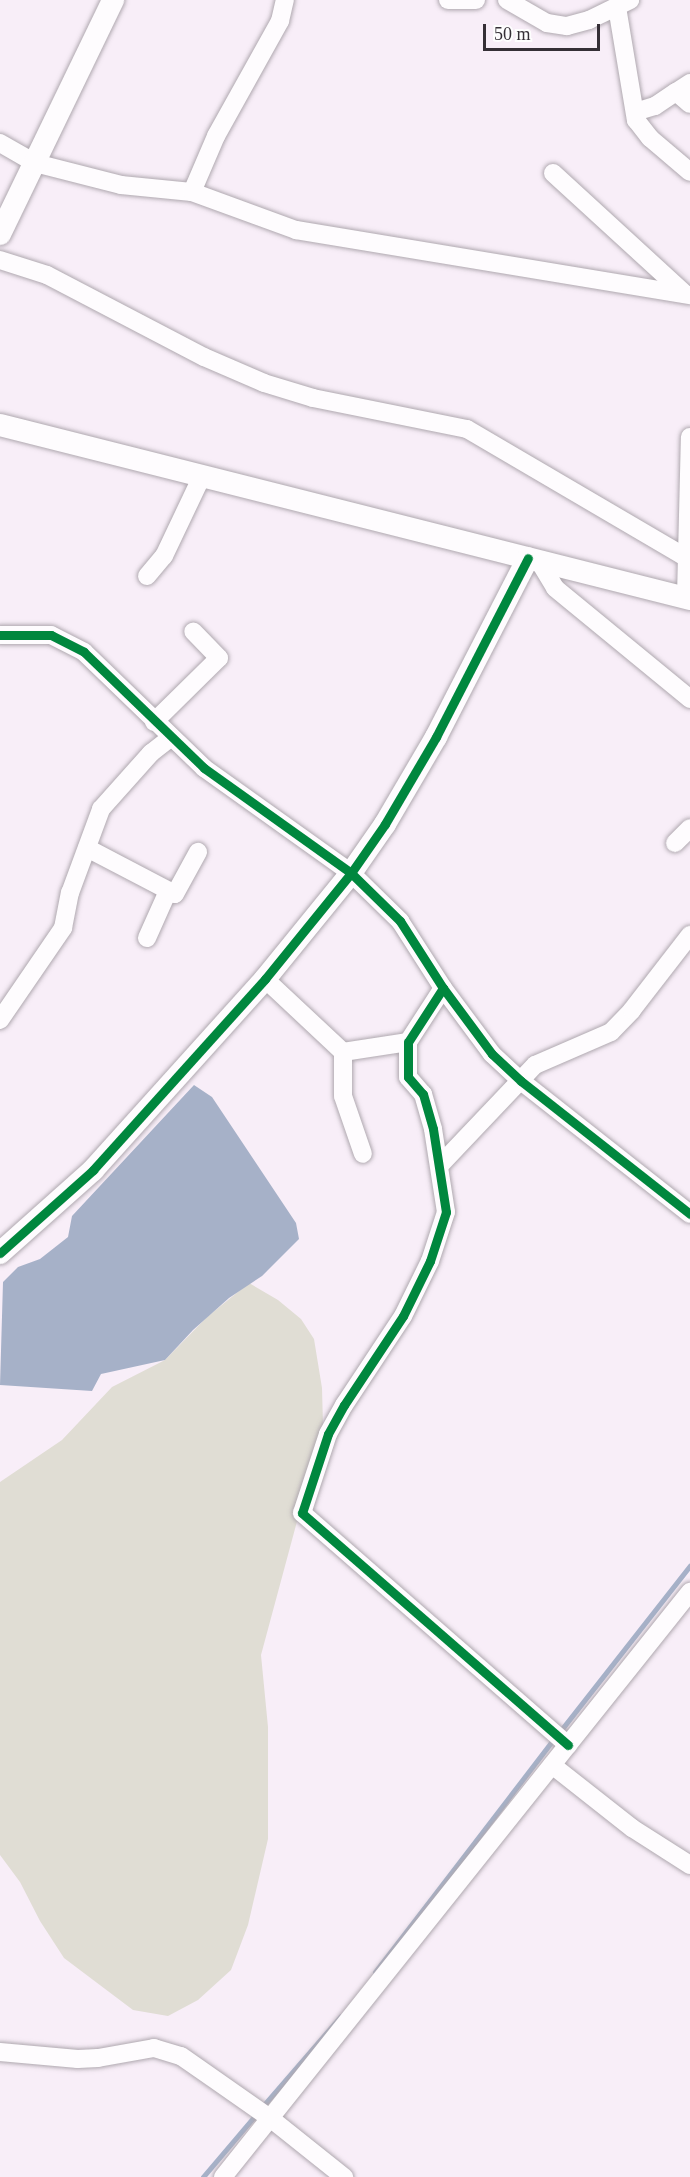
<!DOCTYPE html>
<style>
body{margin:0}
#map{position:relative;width:690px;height:2177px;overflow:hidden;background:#f8eef8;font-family:Georgia,serif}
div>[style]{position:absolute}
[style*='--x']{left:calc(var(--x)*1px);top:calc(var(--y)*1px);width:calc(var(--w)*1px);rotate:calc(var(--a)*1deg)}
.green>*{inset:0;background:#e0ddd4}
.water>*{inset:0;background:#a6b1c8}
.stream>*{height:4.5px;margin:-2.25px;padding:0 2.25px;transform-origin:2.25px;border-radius:2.25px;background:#a6b1c8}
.roads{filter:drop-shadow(0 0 2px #afa8af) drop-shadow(0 0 2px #afa8af)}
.minor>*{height:18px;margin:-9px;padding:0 9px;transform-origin:9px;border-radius:9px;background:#fefcfe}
.tertiary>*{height:22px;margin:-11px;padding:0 11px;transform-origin:11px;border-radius:11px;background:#fefcfe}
.cycleway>*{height:9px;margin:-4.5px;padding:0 4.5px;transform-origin:4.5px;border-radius:4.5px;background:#00873e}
span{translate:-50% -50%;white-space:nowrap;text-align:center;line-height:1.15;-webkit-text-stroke:4.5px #fefefe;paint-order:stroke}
.scale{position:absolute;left:483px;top:24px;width:117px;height:27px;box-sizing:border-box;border:3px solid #352f36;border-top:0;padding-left:8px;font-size:18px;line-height:21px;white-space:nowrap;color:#352f36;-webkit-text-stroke:4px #fefefe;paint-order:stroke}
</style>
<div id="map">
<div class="green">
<i style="clip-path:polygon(249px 1283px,278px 1300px,301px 1319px,314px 1339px,322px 1388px,323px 1425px,261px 1655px,268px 1727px,268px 1839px,248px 1925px,231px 1970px,198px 2000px,168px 2016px,133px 2010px,64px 1958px,40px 1921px,20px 1882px,0 1855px,0 1482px,62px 1440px,112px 1387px,165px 1360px,207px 1317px)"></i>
</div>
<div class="water">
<i style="clip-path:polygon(194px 1085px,212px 1097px,296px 1223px,299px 1239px,262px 1276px,229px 1298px,193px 1330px,165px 1360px,101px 1374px,92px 1391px,0 1385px,3px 1282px,18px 1267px,40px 1259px,68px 1237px,72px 1216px)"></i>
</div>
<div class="stream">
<i style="--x:562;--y:1729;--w:207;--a:-51.9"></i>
<i style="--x:375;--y:1972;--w:291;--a:-52.5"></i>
<i style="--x:263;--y:2106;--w:118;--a:-49.1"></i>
<i style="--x:203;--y:2177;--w:77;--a:-49.7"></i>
</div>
<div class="roads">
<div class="minor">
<i style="--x:448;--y:0;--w:28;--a:0"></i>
<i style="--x:507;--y:0;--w:46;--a:29.9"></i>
<i style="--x:547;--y:23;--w:20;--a:9"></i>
<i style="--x:567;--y:26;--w:23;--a:-15"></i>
<i style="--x:589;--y:20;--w:46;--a:-26"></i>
<i style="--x:617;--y:7;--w:115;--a:80.5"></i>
<i style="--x:636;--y:120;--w:23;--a:52"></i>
<i style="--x:650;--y:138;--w:52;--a:40.4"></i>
<i style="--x:690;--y:83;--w:17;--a:147"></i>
<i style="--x:676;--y:92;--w:18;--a:41"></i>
<i style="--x:635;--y:112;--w:21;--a:-17"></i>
<i style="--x:655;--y:106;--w:25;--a:-34"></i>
<i style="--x:0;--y:143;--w:40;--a:29.7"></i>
<i style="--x:35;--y:163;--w:89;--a:14.3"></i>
<i style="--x:121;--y:185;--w:71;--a:5.6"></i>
<i style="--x:192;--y:192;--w:111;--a:20.1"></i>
<i style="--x:296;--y:230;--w:399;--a:9.4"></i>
<i style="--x:553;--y:173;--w:179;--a:42.5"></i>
<i style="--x:192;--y:192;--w:61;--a:-66.8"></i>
<i style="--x:216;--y:136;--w:132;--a:-60.9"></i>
<i style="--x:280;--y:21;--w:22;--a:-77"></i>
<i style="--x:0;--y:260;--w:49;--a:17.7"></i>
<i style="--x:47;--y:275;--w:177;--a:27.6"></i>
<i style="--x:204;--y:357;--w:65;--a:23.4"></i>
<i style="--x:264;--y:383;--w:51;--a:17"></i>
<i style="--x:313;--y:398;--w:157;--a:11.4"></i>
<i style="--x:467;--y:429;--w:255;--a:30.4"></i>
<i style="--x:539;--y:561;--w:31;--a:59"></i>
<i style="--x:555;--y:588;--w:175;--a:39.4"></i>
<i style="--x:147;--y:576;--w:26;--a:-50"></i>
<i style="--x:164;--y:556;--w:89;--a:-64.6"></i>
<i style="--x:686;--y:597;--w:160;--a:-88.6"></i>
<i style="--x:0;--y:635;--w:51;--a:0"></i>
<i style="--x:51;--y:635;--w:37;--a:27"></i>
<i style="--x:84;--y:652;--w:167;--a:44"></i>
<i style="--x:204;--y:768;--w:181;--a:35.5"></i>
<i style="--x:351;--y:873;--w:69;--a:44.4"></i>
<i style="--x:400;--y:921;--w:80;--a:57.3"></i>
<i style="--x:443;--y:988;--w:82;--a:53.4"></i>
<i style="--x:492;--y:1054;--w:40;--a:43"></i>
<i style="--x:521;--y:1081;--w:215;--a:38.2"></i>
<i style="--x:154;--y:722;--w:91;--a:-44.6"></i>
<i style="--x:219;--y:658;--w:37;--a:-134"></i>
<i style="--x:675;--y:843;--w:21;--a:-45"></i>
<i style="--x:87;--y:848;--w:99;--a:27.6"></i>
<i style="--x:175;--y:894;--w:48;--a:-61.3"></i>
<i style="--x:147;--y:938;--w:51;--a:-65.9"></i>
<i style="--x:265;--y:979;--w:107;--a:43.1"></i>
<i style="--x:343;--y:1052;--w:66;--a:-8.7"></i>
<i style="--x:443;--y:988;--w:64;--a:122.9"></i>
<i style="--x:408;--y:1042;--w:35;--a:90"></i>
<i style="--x:408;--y:1077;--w:23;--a:49"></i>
<i style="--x:423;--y:1094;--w:36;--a:74"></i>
<i style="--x:433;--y:1129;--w:84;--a:81.1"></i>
<i style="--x:446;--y:1212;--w:52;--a:108.1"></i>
<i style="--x:430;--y:1261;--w:61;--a:116.1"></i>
<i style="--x:403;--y:1316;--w:107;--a:123.5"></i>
<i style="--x:344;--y:1405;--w:33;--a:119"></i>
<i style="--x:328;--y:1434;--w:83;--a:108.2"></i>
<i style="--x:302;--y:1513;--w:353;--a:41.1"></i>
<i style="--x:0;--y:1020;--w:112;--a:-55.6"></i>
<i style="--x:63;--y:928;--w:36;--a:-79"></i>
<i style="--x:70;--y:893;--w:90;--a:-69.7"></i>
<i style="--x:101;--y:809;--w:75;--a:-48.2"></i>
<i style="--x:151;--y:753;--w:24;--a:-38"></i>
<i style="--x:343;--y:1052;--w:44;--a:90"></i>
<i style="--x:343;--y:1096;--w:61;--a:71"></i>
<i style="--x:441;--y:1164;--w:137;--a:-46.5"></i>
<i style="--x:535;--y:1065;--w:83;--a:-23.5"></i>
<i style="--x:611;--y:1032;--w:30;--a:-46"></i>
<i style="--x:632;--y:1010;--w:95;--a:-52.3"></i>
<i style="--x:552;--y:1765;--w:102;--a:38.2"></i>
<i style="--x:632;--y:1828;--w:69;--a:32.5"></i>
<i style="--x:0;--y:2052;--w:78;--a:5.1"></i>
<i style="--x:78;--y:2059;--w:20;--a:-3"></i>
<i style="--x:98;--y:2058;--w:57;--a:-10.1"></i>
<i style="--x:154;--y:2048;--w:28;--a:17"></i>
<i style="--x:181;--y:2056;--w:108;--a:34.9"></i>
<i style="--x:270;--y:2118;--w:95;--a:38.6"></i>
<i style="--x:223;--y:2177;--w:749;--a:-51.4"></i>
</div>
<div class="tertiary">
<i style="--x:0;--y:234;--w:260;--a:-64.2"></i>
<i style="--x:0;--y:425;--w:712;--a:14.15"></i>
<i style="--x:0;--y:1253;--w:125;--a:-41.7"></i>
<i style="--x:93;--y:1170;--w:257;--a:-48"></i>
<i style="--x:265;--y:979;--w:136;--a:-50.9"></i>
<i style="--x:351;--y:873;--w:60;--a:-55.2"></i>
<i style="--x:385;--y:824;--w:101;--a:-59.6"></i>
<i style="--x:436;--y:737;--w:201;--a:-62.8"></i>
</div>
</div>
<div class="cycleway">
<i style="--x:0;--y:635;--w:51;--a:0"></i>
<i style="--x:51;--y:635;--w:37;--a:27"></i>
<i style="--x:84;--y:652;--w:167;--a:44"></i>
<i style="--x:204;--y:768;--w:181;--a:35.5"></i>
<i style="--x:351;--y:873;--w:69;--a:44.4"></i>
<i style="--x:400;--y:921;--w:80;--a:57.3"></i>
<i style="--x:443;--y:988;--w:82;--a:53.4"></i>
<i style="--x:492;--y:1054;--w:40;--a:43"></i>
<i style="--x:521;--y:1081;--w:215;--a:38.2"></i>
<i style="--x:443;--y:988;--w:64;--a:122.9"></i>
<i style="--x:408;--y:1042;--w:35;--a:90"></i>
<i style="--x:408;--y:1077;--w:23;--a:49"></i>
<i style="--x:423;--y:1094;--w:36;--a:74"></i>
<i style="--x:433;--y:1129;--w:84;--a:81.1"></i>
<i style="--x:446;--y:1212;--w:52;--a:108.1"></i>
<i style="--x:430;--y:1261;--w:61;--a:116.1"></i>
<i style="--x:403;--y:1316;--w:107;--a:123.5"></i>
<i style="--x:344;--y:1405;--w:33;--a:119"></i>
<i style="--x:328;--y:1434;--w:83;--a:108.2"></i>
<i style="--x:302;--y:1513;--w:353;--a:41.1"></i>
<i style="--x:0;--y:1253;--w:125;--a:-41.7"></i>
<i style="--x:93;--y:1170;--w:257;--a:-48"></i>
<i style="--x:265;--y:979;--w:136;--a:-50.9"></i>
<i style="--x:351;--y:873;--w:60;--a:-55.2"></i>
<i style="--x:385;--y:824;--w:101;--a:-59.6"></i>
<i style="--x:436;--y:737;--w:201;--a:-62.8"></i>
</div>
<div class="scale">50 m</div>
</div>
